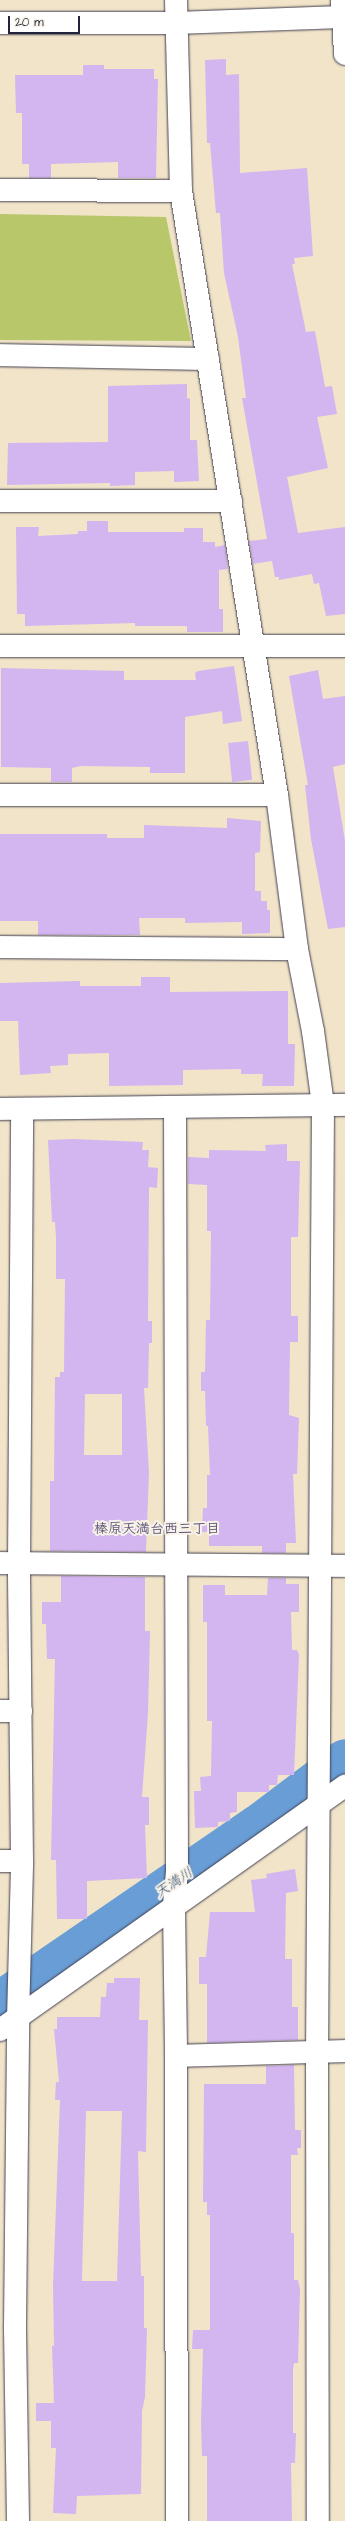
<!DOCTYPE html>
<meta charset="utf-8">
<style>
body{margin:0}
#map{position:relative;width:345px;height:2521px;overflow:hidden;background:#f1e4c9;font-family:"Architects Daughter","Klee One",sans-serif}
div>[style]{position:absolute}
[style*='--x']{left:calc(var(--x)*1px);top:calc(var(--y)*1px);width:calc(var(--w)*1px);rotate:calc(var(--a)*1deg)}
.green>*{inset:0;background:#b7c76a}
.river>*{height:43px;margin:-21.5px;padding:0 21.5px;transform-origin:21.5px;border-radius:21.5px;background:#699dd5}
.building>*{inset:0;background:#d3b5ef;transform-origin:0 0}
.roads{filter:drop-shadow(0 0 1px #413f50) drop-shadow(0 0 1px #413f50)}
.minor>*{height:22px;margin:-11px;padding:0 11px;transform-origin:11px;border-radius:11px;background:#fff}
.tertiary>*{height:22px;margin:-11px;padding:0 11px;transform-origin:11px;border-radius:11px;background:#fff}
span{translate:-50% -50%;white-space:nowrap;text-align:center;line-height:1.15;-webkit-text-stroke:4px #f7f3e8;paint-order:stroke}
.neighbourhood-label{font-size:14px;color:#60557a;font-weight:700}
.water-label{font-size:14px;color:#3e5379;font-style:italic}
.scale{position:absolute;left:8px;top:16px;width:72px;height:18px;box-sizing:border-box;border:2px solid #22223b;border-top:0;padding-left:5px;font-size:12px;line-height:14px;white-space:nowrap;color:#22223b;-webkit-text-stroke:3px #f7f3e8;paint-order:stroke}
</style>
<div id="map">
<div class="green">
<i style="clip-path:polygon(0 214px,166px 217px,191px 341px,0 340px)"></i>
</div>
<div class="river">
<i style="--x:0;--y:2002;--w:310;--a:-34.4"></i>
<i style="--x:256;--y:1827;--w:111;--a:-37"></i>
</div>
<div class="building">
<i style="clip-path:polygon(226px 59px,226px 75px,239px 74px,240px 173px,307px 168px,313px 256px,294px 258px,295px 264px,292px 264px,306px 332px,315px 331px,325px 387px,332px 386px,337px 414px,317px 417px,328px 468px,287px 477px,298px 533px,345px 527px,345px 614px,326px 616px,319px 583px,314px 584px,312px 574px,279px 580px,279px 577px,275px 577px,272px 561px,253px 564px,249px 541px,267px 539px,242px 398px,246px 398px,238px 337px,224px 273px,220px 213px,216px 213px,210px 143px,207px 143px,205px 60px)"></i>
<i style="clip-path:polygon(83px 65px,104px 65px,104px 69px,154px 69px,154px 79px,158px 79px,156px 178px,118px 178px,118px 162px,51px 164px,51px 178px,29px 178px,29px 164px,22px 164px,22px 113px,16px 113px,15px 75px,83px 75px)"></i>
<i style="clip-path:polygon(187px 384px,187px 398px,190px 399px,190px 440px,197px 440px,199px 481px,174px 482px,174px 471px,135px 472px,135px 485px,110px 486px,110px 483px,7px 485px,8px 443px,108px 442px,108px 386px)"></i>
<i style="clip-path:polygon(87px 521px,108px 521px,108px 532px,184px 532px,184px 528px,203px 528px,203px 542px,215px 542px,215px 547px,225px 545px,228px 569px,219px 570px,219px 609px,223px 609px,223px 632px,187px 632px,187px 626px,135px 626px,135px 623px,25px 626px,25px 614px,17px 614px,16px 527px,39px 527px,38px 536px,78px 534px,78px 531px,87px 531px)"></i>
<i style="clip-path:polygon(234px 666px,242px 721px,223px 724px,222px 711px,185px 717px,185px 773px,150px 773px,150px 767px,81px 766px,72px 768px,72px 782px,51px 782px,51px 768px,1px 767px,1px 668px,124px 671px,124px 680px,196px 680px,195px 673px,198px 671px)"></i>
<i style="clip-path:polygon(318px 670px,323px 699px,345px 696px,345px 764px,333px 767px,345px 841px,345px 927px,328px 929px,311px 839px,305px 785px,308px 785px,289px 676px)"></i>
<i style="left:248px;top:741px;width:39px;height:20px;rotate:84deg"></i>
<i style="clip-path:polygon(227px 818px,261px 821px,260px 852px,255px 853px,255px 891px,261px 891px,261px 901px,267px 901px,267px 910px,270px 910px,270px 933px,242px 934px,242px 922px,185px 923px,185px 918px,139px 918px,140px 935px,38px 935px,38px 921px,0 921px,0 834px,107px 834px,107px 838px,144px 838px,144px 825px,227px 828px)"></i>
<i style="clip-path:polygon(141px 977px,170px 977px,170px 992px,288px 991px,288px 1044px,295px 1044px,294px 1086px,262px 1086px,263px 1074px,241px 1074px,241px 1069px,183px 1070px,183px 1085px,109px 1086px,109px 1053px,68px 1054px,68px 1065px,50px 1066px,51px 1073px,20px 1075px,18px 1021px,0 1021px,0 983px,80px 981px,80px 986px,141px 986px)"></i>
<i style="clip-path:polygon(evenodd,73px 1139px,143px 1142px,142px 1150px,149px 1150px,148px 1167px,158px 1168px,157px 1188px,149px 1187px,148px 1321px,152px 1321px,152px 1343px,149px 1343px,148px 1388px,144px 1388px,149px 1472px,146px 1552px,50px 1551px,50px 1481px,54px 1481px,55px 1377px,60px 1377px,60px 1372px,64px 1372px,65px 1279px,56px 1279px,56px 1237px,55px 1222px,52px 1222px,48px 1140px,73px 1139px,85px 1394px,122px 1394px,122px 1455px,84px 1455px,85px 1394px)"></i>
<i style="clip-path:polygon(287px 1144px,287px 1161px,300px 1161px,298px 1237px,291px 1237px,291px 1316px,298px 1316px,298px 1342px,290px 1342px,289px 1415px,299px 1418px,297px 1474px,293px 1474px,296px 1543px,286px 1543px,286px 1553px,262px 1553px,262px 1546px,209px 1546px,209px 1532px,202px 1532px,203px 1508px,207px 1508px,207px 1475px,210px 1475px,208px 1426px,206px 1426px,205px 1391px,201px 1391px,201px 1372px,205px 1372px,206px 1320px,210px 1320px,211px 1231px,207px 1231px,207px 1185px,188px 1184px,188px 1157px,209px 1158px,209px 1150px,266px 1151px,265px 1145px)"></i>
<i style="clip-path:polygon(61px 1576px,145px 1577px,145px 1631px,150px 1631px,148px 1713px,142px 1797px,149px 1797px,149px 1825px,145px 1825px,147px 1878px,87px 1881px,87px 1919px,57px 1919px,56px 1860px,51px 1860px,55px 1659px,47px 1659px,46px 1624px,42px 1624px,42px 1602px,61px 1602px)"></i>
<i style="clip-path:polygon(268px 1578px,286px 1578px,286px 1584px,299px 1584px,299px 1612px,291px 1612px,292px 1650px,297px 1650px,299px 1655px,294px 1775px,278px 1775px,277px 1785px,269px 1785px,269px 1792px,237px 1792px,237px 1812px,230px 1813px,230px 1821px,218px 1822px,218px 1827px,195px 1828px,194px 1791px,201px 1791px,200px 1777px,211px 1776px,212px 1721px,207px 1721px,207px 1622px,203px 1622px,203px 1585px,225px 1585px,225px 1595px,267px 1595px)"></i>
<i style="clip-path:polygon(295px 1869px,298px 1891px,286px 1893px,285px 1959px,292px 1959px,292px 2007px,298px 2007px,298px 2040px,207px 2043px,207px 1984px,199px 1984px,199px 1957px,206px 1957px,210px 1912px,255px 1912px,251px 1880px,267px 1878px,266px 1874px)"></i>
<i style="clip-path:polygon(evenodd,114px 1978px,140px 1978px,139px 2020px,148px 2020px,146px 2152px,138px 2151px,141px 2276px,144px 2276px,144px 2328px,147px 2328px,145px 2397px,142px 2411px,141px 2494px,77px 2496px,76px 2514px,53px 2513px,56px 2448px,51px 2448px,51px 2421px,36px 2421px,36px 2403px,54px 2403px,52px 2346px,54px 2346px,53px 2286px,60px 2100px,55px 2100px,56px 2082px,59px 2082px,54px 2029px,57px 2029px,57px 2017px,100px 2017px,101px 1997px,106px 1997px,107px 1983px,114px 1983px,114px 1978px,86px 2111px,122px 2111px,117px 2281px,82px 2281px,86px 2111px)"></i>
<i style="clip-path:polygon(294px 2065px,295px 2130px,301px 2130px,301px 2148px,297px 2148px,298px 2155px,291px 2155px,291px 2233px,294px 2233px,294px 2280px,298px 2280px,300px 2289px,298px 2363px,294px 2363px,293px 2370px,293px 2433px,296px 2433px,295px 2463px,291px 2463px,292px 2521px,207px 2521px,207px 2456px,202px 2456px,201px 2424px,203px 2349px,192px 2349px,193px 2330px,210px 2330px,210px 2215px,207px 2215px,207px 2202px,203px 2202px,204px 2084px,266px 2084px,266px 2066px)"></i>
</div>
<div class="roads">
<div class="minor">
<i style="--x:176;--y:0;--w:191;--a:88.5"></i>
<i style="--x:181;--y:191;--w:612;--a:80.97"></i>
<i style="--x:277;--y:795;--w:155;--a:82.6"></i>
<i style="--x:297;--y:949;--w:84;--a:79"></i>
<i style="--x:313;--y:1031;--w:75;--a:82.3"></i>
<i style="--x:323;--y:1105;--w:948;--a:90.36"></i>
<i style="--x:317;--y:2053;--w:468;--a:89.9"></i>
<i style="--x:0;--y:190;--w:181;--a:0.3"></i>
<i style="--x:0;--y:355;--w:208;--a:1.1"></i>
<i style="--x:0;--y:501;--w:231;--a:0"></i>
<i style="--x:0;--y:646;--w:345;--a:0"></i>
<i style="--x:0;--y:795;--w:277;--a:0"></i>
<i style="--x:0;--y:947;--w:297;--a:0.4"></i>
<i style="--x:175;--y:1107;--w:764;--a:89.85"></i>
<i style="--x:177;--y:1871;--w:36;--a:95"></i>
<i style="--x:174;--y:1907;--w:149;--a:89.2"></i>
<i style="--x:176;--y:2056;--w:169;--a:-1.7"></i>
<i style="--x:0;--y:1109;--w:345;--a:-0.7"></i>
<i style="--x:0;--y:1563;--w:345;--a:0.5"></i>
<i style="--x:0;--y:1711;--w:21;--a:0"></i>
<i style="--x:0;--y:1861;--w:22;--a:0"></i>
<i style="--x:0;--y:2030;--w:423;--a:-35.3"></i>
<i style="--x:176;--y:2056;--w:465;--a:89.9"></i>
<i style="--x:18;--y:2521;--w:195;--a:-90.9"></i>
<i style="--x:15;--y:2326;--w:307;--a:-89.4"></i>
<i style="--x:18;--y:2019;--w:158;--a:-88.5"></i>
<i style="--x:22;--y:1861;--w:298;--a:-90.6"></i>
<i style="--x:19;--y:1563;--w:454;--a:-89.6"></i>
</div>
<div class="tertiary">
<i style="--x:342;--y:0;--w:54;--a:86.8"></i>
<i style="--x:0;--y:23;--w:176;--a:0"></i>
<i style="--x:176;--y:23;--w:166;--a:-2.1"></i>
</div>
</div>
<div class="neighbourhood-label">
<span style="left:157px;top:1529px">榛原天満台西三丁目</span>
</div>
<div class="water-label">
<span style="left:174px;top:1883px;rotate:-34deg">天満川</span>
</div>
<div class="scale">20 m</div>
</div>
